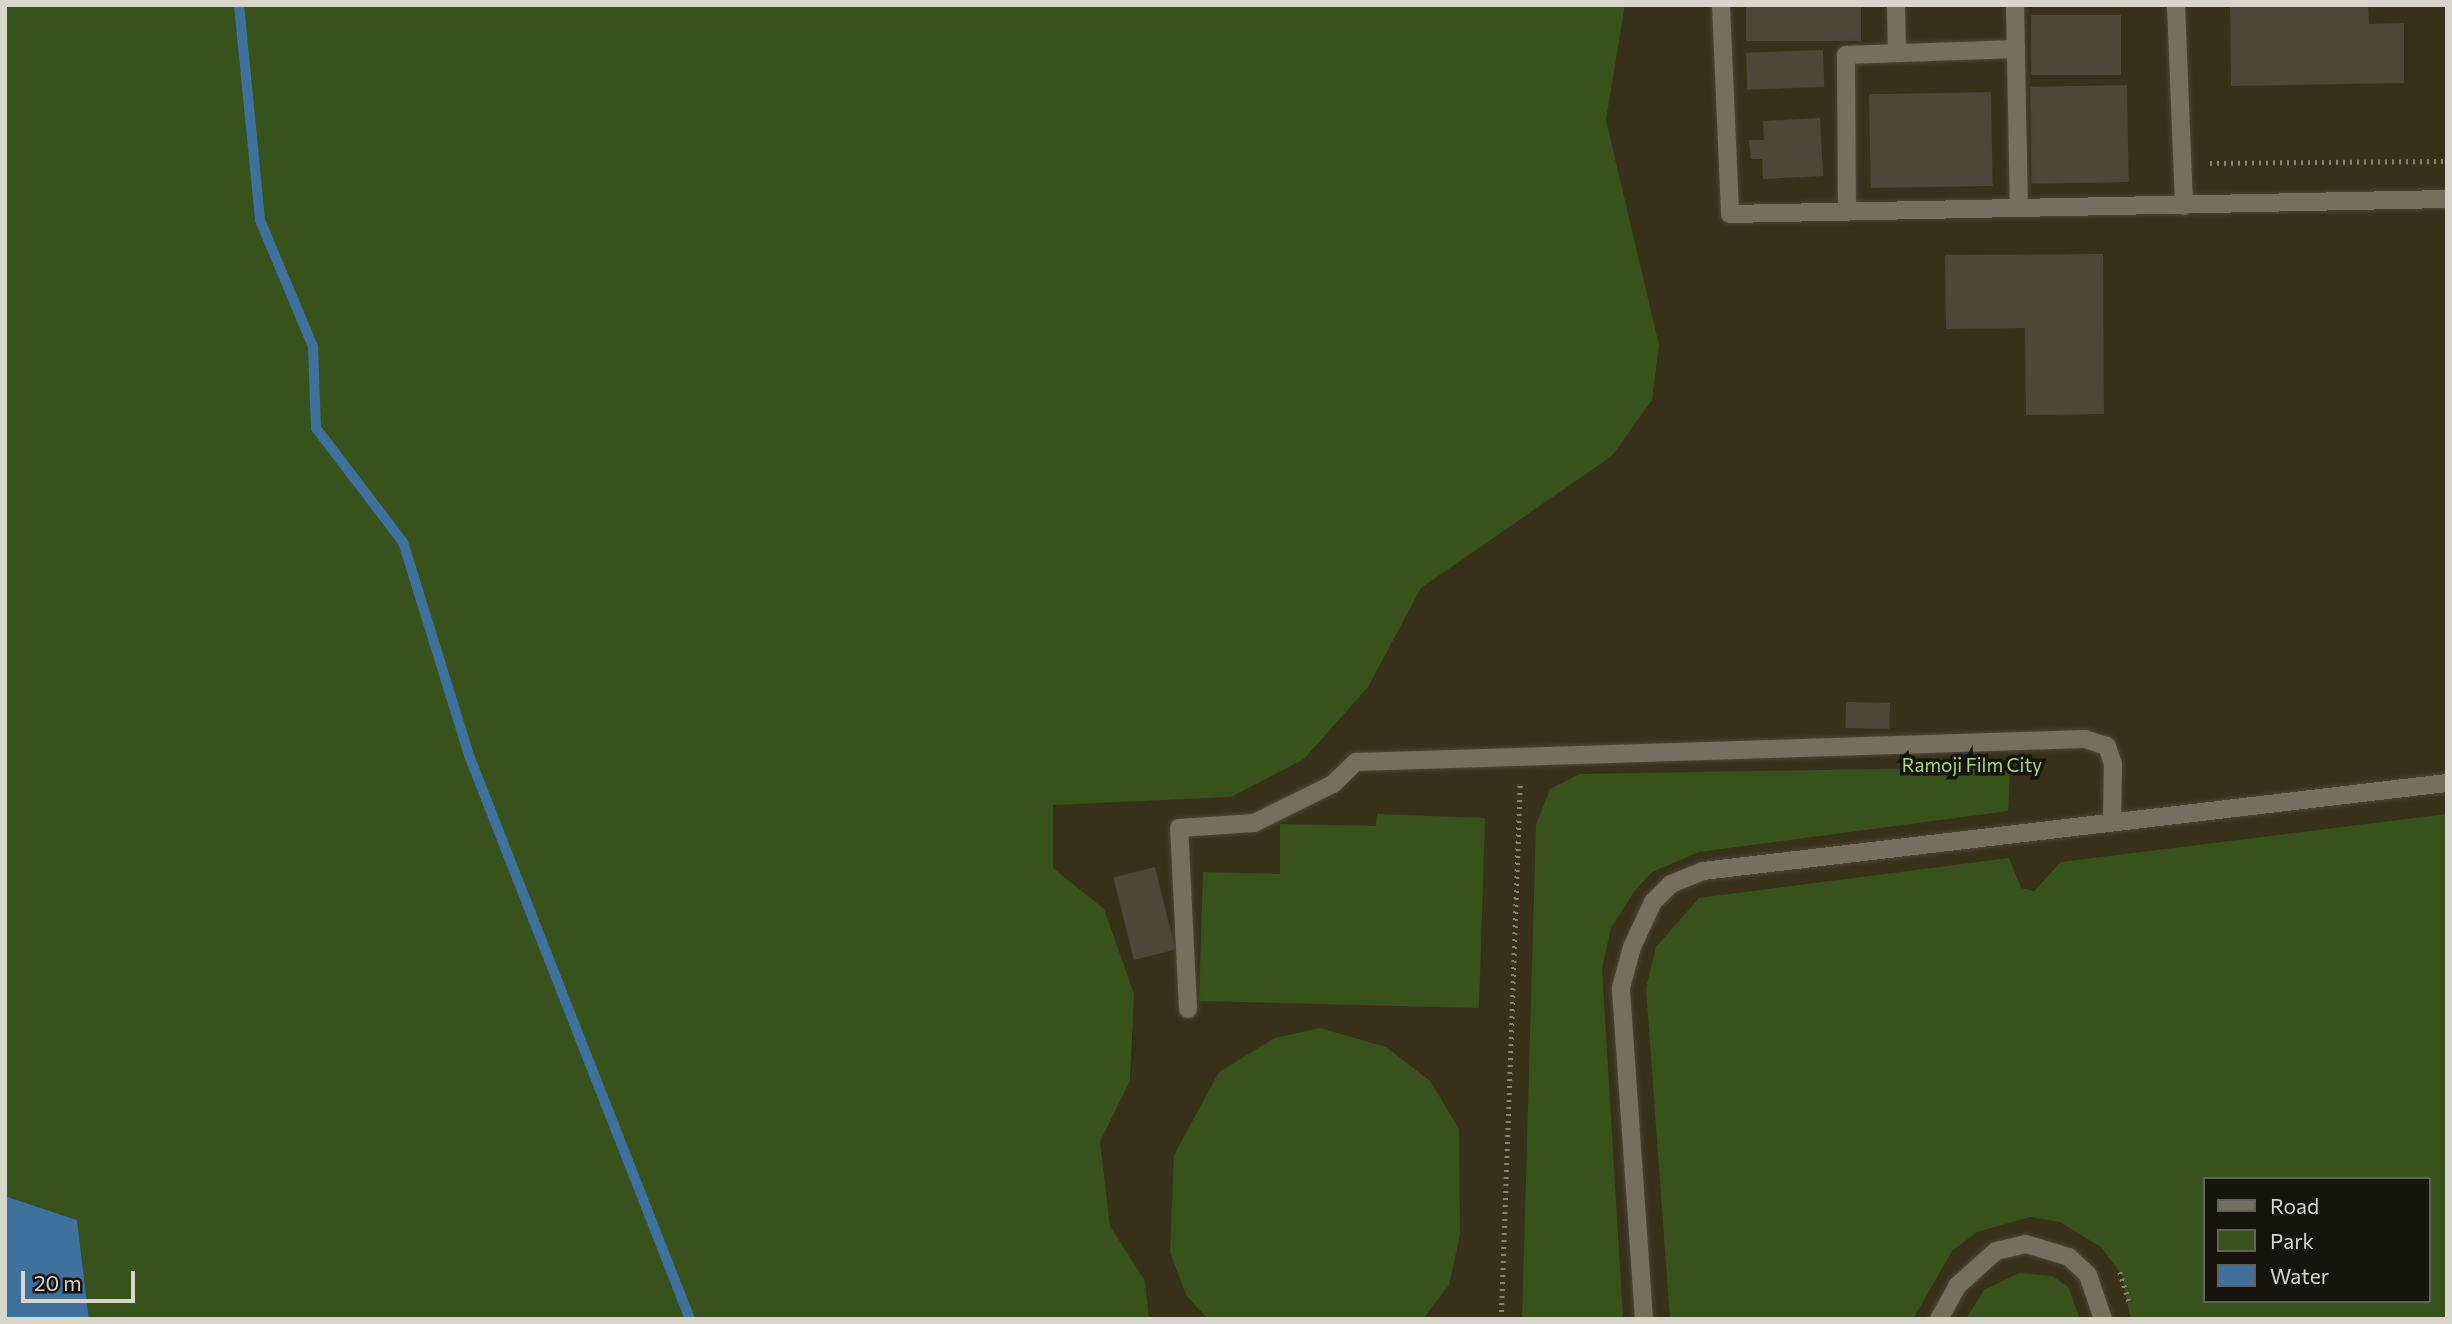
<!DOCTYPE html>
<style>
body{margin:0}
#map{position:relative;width:2452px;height:1324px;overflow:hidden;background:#302b1b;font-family:Commissioner,sans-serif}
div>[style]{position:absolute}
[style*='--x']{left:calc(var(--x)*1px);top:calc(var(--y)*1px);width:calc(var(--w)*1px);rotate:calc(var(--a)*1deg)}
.built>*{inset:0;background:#38311a}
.green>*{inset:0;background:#38521c}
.water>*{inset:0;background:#3f719e}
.stream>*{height:10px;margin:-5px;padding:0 5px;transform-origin:5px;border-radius:5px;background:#3f719e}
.building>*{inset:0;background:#4c4736;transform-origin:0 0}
.path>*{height:4.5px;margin-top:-2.25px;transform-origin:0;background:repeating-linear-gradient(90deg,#878376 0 2px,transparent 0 7px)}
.roads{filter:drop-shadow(0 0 2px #4a4638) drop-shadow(0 0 2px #4a4638)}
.minor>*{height:18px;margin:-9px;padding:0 9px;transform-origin:9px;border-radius:9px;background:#756f5d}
span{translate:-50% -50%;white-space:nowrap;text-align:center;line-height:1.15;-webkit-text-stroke:7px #16140d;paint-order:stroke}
.park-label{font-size:19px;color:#abd784}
.frame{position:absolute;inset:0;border:7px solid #d8d5cb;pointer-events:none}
.legend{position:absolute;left:2203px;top:1177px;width:228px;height:126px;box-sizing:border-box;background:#16140d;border:2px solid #646159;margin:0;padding:9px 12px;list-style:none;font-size:21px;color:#d8d5cb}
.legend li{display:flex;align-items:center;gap:14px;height:35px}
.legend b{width:35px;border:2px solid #646159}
.scale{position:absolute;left:21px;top:1271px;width:114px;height:32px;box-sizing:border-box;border:4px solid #d8d5cb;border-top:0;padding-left:9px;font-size:21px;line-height:24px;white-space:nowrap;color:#d8d5cb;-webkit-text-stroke:5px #16140d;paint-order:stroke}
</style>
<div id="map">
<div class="built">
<i style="clip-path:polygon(evenodd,1625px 5px,2447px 5px,2447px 1319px,1149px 1319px,1145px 1281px,1110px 1226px,1100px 1142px,1130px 1081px,1136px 1045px,1104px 909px,1053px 868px,1053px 804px,1231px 797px,1304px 759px,1368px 687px,1421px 588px,1612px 456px,1652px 400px,1659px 345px,1606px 120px,1625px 5px,2205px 1179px,2429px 1179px,2429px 1301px,2205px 1301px,2205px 1179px)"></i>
</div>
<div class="green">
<i style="clip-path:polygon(5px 5px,1625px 5px,1606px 120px,1659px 345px,1652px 400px,1612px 456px,1421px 588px,1368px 687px,1304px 759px,1231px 797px,1053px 805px,1053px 868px,1104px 909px,1134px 994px,1130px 1081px,1100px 1142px,1110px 1226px,1145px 1281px,1149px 1319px,89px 1319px,77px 1220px,5px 1196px)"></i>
<i style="clip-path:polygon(1993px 767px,2010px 772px,2008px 811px,1699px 852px,1652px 872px,1635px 890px,1611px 928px,1602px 968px,1623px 1319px,1522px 1319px,1536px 825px,1550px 789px,1580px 774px)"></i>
<i style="clip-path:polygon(1377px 814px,1485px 818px,1479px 1008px,1199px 1001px,1203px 872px,1280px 874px,1280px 824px,1376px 826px)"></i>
<i style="clip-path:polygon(evenodd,2447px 814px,2447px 1319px,2131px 1319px,2121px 1274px,2101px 1247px,2060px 1222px,2030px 1217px,1977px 1232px,1952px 1251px,1913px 1319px,1670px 1319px,1646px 988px,1656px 947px,1699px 898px,2009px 858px,2021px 888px,2034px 891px,2061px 862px,2447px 814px,2205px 1179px,2429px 1179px,2429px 1301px,2205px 1301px,2205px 1179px)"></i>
<i style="clip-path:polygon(1320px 1028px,1386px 1047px,1430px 1081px,1459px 1129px,1460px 1235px,1449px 1285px,1423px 1319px,1208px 1319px,1186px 1295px,1170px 1252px,1174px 1155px,1219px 1072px,1275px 1038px)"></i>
<i style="clip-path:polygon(2019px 1273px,2052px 1276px,2068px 1287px,2080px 1319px,1966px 1319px,1984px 1290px)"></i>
</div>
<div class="water">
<i style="clip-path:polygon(5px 1196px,77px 1220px,89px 1319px,5px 1319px)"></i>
</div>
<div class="stream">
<i style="--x:239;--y:5;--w:216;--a:84.4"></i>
<i style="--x:260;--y:220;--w:138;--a:67.3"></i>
<i style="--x:313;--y:347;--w:81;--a:87.9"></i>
<i style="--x:316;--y:428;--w:143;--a:52.7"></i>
<i style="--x:403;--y:542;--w:226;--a:72.8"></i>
<i style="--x:470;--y:758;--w:603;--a:68.59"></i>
</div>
<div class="building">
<i style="left:1746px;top:5px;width:115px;height:36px"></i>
<i style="clip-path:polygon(2230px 5px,2368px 5px,2369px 24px,2404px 23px,2404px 83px,2231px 86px)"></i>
<i style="left:2031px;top:15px;width:90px;height:60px"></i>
<i style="left:1823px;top:50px;width:37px;height:77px;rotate:88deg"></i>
<i style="left:2127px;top:85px;width:97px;height:97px;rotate:89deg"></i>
<i style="left:1991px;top:92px;width:94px;height:122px;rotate:89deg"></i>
<i style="clip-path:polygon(1820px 118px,1823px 176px,1763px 179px,1762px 159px,1751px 159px,1749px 140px,1764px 140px,1763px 121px)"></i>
<i style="clip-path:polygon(2103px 254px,2104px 414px,2026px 415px,2025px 328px,1946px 329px,1945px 255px)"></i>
<i style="left:1846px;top:702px;width:44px;height:26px;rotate:1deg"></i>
<i style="left:1155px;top:867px;width:85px;height:43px;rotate:76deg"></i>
</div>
<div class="path">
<i style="--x:2210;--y:163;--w:237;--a:-0.5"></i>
<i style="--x:2120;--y:1272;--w:34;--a:73"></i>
<i style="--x:1501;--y:1319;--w:535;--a:-87.97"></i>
</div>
<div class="roads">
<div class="minor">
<i style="--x:1721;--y:5;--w:209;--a:87.5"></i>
<i style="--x:1730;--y:214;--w:717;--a:-1.2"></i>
<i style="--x:1896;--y:5;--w:48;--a:88.8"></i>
<i style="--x:2015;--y:5;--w:203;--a:88.9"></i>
<i style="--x:2176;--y:5;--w:201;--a:87.7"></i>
<i style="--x:1847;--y:211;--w:156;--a:-90.4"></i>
<i style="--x:1846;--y:55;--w:170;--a:-2"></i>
<i style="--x:1188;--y:1009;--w:181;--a:-92.8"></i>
<i style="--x:1179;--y:828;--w:75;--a:-3.8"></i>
<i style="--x:1254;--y:823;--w:88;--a:-26.3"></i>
<i style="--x:1333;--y:784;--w:32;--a:-44"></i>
<i style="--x:1356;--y:762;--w:729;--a:-1.81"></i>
<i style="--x:2085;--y:739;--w:23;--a:18"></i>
<i style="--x:2107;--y:746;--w:19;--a:72"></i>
<i style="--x:2113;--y:764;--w:55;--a:91"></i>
<i style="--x:1644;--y:1319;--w:332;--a:-94"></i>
<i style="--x:1621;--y:988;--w:42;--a:-75"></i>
<i style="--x:1632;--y:947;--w:50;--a:-65"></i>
<i style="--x:1653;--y:902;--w:25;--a:-45"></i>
<i style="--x:1671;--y:884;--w:35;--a:-22"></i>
<i style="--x:1703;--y:871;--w:749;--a:-6.75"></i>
<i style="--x:1939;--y:1319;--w:38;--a:-61"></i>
<i style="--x:1957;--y:1286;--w:52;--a:-41.9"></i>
<i style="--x:1996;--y:1251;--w:31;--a:-13"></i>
<i style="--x:2026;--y:1244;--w:45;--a:16.8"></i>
<i style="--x:2069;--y:1257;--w:26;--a:43"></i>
<i style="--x:2088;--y:1275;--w:46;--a:71.2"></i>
</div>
</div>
<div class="park-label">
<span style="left:1972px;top:765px">Ramoji Film City</span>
</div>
<div class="frame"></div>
<ul class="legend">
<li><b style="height:9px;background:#756f5d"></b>Road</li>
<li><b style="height:19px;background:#38521c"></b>Park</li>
<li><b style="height:19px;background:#3f719e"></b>Water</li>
</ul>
<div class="scale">20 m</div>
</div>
